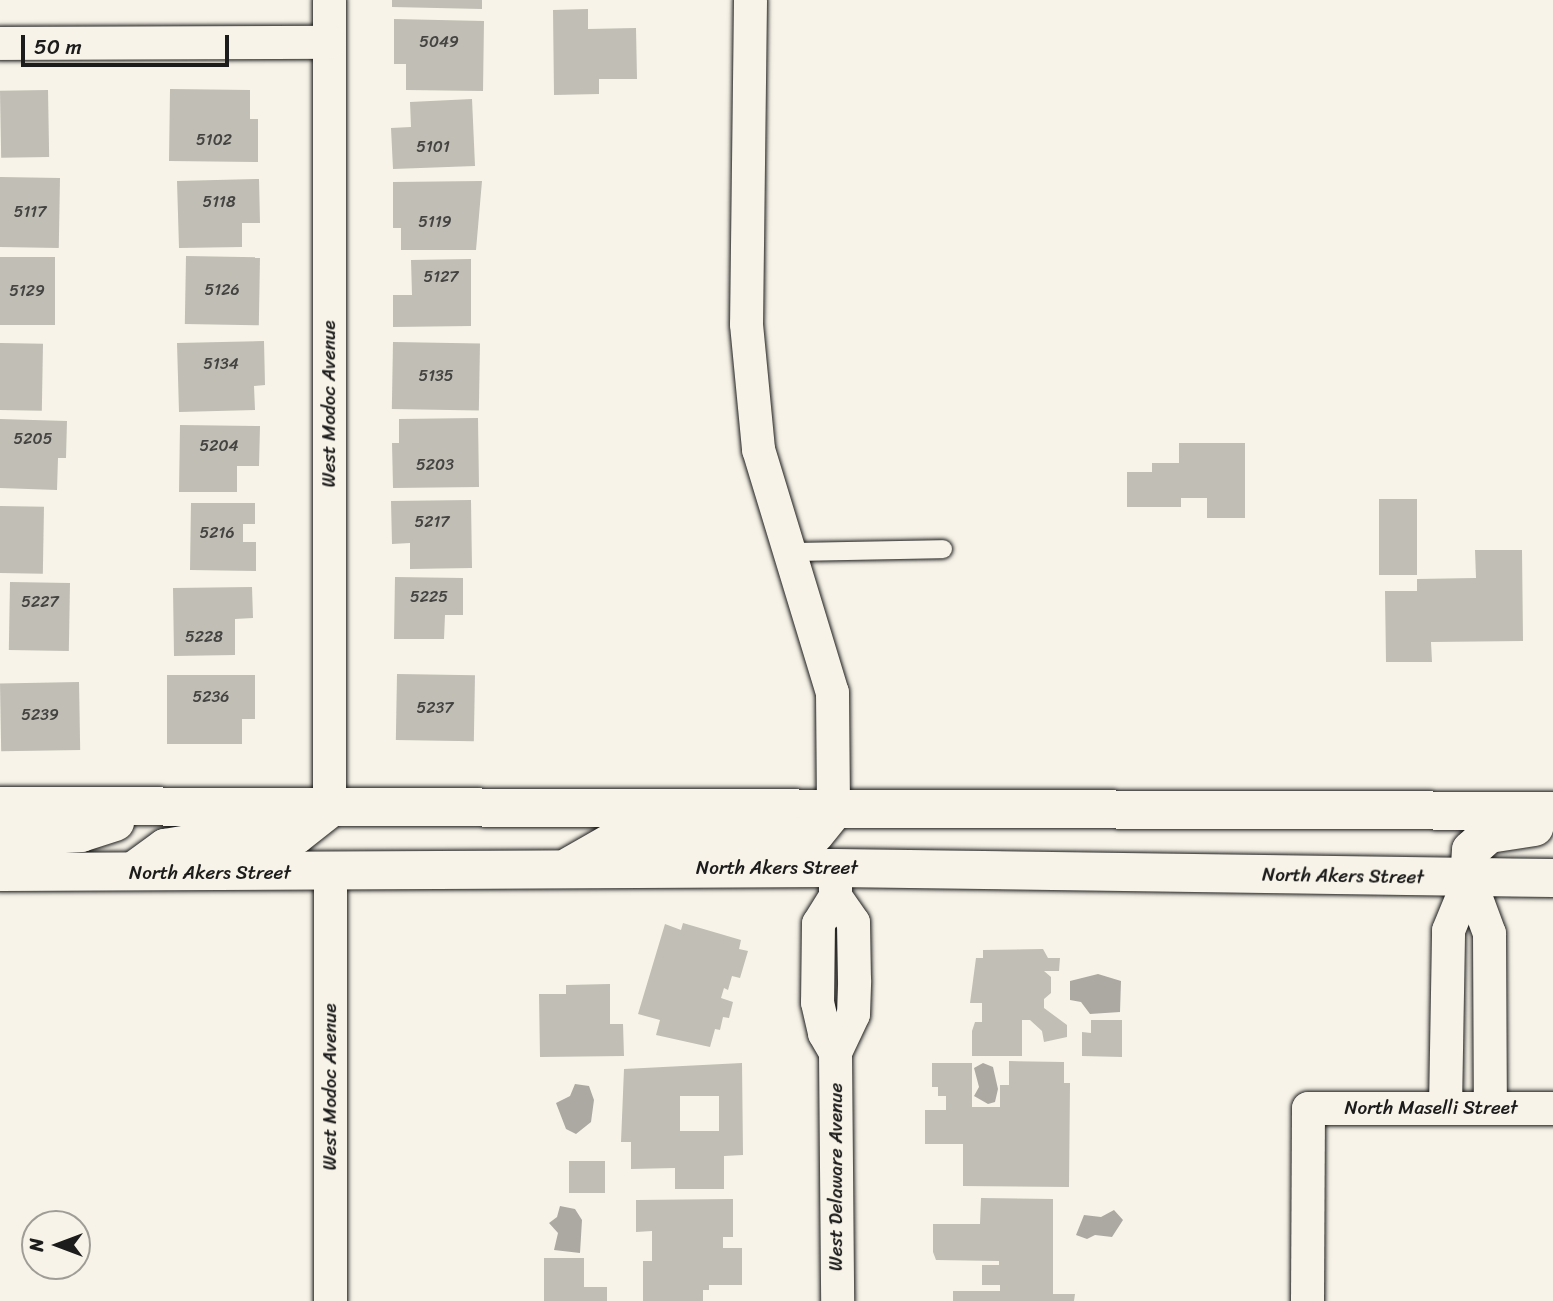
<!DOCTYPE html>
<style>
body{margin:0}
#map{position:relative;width:1553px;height:1301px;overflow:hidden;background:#f7f3e8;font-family:Sriracha,sans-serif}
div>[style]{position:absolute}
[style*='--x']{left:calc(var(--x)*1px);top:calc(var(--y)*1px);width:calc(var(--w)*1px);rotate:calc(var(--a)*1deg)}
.water>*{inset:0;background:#aca9a2}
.building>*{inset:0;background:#c0beb5;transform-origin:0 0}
.roads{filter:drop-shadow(0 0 2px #1c1c1c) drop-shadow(0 0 2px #1c1c1c)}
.service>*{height:18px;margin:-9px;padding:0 9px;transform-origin:9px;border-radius:9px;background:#f7f3e8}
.minor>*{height:33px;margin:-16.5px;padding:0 16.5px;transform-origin:16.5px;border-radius:16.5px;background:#f7f3e8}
.secondary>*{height:38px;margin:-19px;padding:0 19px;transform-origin:19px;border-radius:19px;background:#f7f3e8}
span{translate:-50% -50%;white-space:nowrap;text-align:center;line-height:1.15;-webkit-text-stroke:5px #f7f3e8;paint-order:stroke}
.number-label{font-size:16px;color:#454442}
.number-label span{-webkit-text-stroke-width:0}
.street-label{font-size:19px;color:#1c1c1c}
.north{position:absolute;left:21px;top:1210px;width:70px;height:70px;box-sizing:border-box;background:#f7f3e8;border:2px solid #9f9d96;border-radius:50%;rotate:270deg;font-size:19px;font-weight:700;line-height:28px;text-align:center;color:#1c1c1c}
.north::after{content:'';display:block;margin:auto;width:24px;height:32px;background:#1c1c1c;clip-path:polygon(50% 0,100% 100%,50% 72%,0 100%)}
.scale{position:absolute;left:21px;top:35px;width:208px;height:32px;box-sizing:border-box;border:4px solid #1c1c1c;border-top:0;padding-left:9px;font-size:21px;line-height:24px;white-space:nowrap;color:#1c1c1c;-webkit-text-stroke:5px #f7f3e8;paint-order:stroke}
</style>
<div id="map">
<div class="water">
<i style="clip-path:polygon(1098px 974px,1121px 981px,1120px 1012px,1090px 1014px,1081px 1002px,1070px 1000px,1070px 981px)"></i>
<i style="clip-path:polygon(983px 1063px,993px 1067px,998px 1089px,995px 1102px,988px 1104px,974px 1096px,979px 1087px,974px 1068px)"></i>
<i style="clip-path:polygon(575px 1084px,589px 1086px,594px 1100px,591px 1122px,576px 1134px,566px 1129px,556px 1103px,570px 1096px)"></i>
<i style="clip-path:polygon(560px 1206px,575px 1209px,582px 1220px,580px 1253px,554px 1250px,558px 1233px,549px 1223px,557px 1217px)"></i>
<i style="clip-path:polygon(1114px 1210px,1123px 1220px,1112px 1237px,1095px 1235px,1087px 1239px,1076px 1235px,1084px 1215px,1101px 1217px)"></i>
</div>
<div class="building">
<i style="clip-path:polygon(392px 0,482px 0,482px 9px,392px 7px)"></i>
<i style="clip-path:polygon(588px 9px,588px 29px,636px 28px,637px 79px,599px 79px,599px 94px,554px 95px,553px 10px)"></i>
<i style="clip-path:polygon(394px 19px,484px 21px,483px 91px,406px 90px,406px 64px,394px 64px)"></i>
<i style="clip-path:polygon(170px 89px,250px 90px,250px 119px,258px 119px,258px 162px,169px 161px)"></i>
<i style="left:48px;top:90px;width:67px;height:48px;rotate:89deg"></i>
<i style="clip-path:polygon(472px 99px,475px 166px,393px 169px,391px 128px,411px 127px,410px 102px)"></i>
<i style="left:0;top:177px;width:60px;height:70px;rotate:1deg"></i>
<i style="clip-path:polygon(259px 179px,260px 223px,242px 223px,242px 247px,179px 248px,177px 181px)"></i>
<i style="clip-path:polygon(482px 181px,476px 250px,401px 250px,401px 228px,393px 228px,393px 182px)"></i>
<i style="left:186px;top:256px;width:74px;height:68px;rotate:1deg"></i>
<i style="left:55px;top:257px;width:68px;height:55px;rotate:90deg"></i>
<i style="clip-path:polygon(471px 259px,471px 326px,393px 327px,393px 295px,412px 295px,411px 260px)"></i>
<i style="clip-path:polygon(264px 341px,265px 385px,254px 386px,255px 410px,179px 412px,177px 343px)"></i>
<i style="left:393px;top:342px;width:87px;height:67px;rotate:1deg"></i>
<i style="left:0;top:343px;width:43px;height:67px;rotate:1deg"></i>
<i style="clip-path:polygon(478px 418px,479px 487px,393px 488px,392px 443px,399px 443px,399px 419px)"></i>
<i style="clip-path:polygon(0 419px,67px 421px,66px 458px,58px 458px,57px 490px,0 488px)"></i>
<i style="clip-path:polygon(180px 425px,260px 426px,259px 466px,237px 466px,237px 492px,179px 492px)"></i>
<i style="clip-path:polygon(1179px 443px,1245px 443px,1245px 518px,1207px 518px,1207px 498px,1181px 498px,1181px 507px,1127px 507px,1127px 472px,1152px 472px,1152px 463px,1179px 463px)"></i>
<i style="left:1379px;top:499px;width:38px;height:76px"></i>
<i style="clip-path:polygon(471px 500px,472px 568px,410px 569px,410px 543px,392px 544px,391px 501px)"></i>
<i style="clip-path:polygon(191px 503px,255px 503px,255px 524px,243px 524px,243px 542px,256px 542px,256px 571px,190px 570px)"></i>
<i style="left:0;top:506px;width:44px;height:67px;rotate:1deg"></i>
<i style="clip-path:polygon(1475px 550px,1522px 550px,1523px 641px,1431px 642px,1432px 662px,1386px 662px,1385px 591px,1417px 591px,1417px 579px,1476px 578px)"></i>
<i style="clip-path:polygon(395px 577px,463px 578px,463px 615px,445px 615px,444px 639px,394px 639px)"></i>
<i style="left:10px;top:582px;width:60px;height:68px;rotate:1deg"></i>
<i style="clip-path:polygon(252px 587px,253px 618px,235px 619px,235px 655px,174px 656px,173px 588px)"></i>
<i style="left:397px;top:674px;width:78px;height:66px;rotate:1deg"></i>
<i style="clip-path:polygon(167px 675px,255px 675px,255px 719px,242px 719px,242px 744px,167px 744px)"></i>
<i style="left:79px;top:682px;width:68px;height:79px;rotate:89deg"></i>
<i style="clip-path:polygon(683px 923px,741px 940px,739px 949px,748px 951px,740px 978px,732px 976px,728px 990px,724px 988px,721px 998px,733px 1002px,729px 1018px,723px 1017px,720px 1030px,715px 1029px,710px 1047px,656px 1035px,660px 1020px,638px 1014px,665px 924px,681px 930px)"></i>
<i style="clip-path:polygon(1043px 949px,1048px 958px,1060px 958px,1059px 971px,1044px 971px,1051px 977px,1051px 993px,1044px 999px,1044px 1008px,1067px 1025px,1067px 1037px,1044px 1042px,1042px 1031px,1030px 1020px,1022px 1020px,1022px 1056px,972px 1056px,972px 1031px,975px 1022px,982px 1022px,982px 1003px,970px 1003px,976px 958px,983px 958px,983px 950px)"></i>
<i style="clip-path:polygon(610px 984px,610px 1024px,623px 1024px,624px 1056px,540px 1057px,539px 994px,566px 994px,566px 985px)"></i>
<i style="clip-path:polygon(1091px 1020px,1122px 1020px,1122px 1057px,1082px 1056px,1082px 1032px,1091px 1033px)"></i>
<i style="clip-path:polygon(1009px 1061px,1064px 1062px,1064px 1083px,1070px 1083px,1069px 1187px,963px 1186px,963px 1144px,925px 1144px,925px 1110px,946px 1110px,946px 1096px,938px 1096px,938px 1087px,932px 1087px,932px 1063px,972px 1063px,972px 1107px,1000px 1107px,1000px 1085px,1009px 1085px)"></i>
<i style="clip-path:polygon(evenodd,742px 1063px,743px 1155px,724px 1156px,724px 1189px,675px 1189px,675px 1168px,631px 1169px,631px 1142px,621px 1142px,624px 1069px,742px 1063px,680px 1096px,719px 1096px,719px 1131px,680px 1131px,680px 1096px)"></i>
<i style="left:569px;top:1161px;width:36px;height:32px"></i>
<i style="clip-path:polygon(981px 1198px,1053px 1199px,1053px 1294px,1075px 1294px,1074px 1301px,953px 1301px,953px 1291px,1000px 1291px,1000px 1285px,982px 1285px,982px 1265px,999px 1265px,999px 1261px,936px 1260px,933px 1252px,933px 1224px,980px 1224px)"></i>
<i style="clip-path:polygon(733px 1199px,733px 1237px,723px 1237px,723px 1248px,742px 1248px,742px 1285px,709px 1285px,709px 1290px,703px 1290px,703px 1301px,643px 1301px,643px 1261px,652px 1261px,652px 1231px,636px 1232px,636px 1200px)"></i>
<i style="clip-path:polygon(544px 1258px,584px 1258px,584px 1287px,607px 1287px,607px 1301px,544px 1301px)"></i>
</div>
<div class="roads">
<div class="service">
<i style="--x:791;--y:552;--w:152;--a:-1.1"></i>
</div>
<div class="minor">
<i style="--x:329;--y:0;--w:809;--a:90"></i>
<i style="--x:750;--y:0;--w:324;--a:90.7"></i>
<i style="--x:746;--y:324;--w:126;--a:84.5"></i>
<i style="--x:758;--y:449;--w:254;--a:73.1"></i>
<i style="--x:832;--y:692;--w:120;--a:89.5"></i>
<i style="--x:0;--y:43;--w:329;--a:-0.2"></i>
<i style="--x:835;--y:868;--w:28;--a:90"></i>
<i style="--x:835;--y:896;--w:32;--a:122"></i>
<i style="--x:818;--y:923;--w:79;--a:90.7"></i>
<i style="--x:817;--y:1002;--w:32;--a:77"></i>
<i style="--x:824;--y:1033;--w:22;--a:60"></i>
<i style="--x:835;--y:1052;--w:249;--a:89.5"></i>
<i style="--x:330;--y:873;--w:428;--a:90"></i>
<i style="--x:1469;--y:879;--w:58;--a:69.7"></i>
<i style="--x:1489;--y:933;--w:174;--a:89.7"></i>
<i style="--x:835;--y:1052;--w:42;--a:-64.7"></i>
<i style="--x:853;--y:1014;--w:34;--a:-88"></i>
<i style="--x:854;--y:980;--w:58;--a:-91"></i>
<i style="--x:853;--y:922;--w:32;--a:-125"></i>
<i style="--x:1445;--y:1107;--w:177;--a:-89"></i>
<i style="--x:1448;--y:930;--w:55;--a:-67.6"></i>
<i style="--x:1307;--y:1301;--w:193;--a:-89.7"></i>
<i style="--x:1308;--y:1108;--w:245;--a:0"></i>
</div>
<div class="secondary">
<i style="--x:0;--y:806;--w:1553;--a:0.18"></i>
<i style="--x:0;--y:838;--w:81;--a:-3.5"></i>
<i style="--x:81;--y:833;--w:36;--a:-18"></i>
<i style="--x:570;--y:866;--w:56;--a:-29.7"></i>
<i style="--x:619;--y:838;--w:165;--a:0.3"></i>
<i style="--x:784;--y:839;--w:31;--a:-9"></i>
<i style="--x:815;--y:834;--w:27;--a:-51"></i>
<i style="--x:136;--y:869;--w:36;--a:-36"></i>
<i style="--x:165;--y:848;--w:54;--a:-9.6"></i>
<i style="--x:218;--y:839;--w:56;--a:4.1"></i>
<i style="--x:274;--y:843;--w:23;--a:-20"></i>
<i style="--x:296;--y:835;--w:42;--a:-38.2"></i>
<i style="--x:0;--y:872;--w:835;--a:-0.27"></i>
<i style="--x:835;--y:868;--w:718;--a:0.8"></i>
<i style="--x:1469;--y:879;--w:29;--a:-86"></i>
<i style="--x:1471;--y:850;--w:24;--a:-42"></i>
<i style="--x:1489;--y:834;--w:46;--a:-8.8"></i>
</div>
</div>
<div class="number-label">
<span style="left:439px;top:42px">5049</span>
<span style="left:214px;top:140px">5102</span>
<span style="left:433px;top:147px">5101</span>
<span style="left:219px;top:202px">5118</span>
<span style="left:30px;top:212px">5117</span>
<span style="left:435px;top:222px">5119</span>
<span style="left:441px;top:277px">5127</span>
<span style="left:222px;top:290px">5126</span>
<span style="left:27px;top:291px">5129</span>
<span style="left:221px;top:364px">5134</span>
<span style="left:436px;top:376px">5135</span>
<span style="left:33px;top:439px">5205</span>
<span style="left:219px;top:446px">5204</span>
<span style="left:435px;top:465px">5203</span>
<span style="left:432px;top:522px">5217</span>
<span style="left:217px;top:533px">5216</span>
<span style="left:429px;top:597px">5225</span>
<span style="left:40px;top:602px">5227</span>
<span style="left:204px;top:637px">5228</span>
<span style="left:211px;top:697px">5236</span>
<span style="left:435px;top:708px">5237</span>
<span style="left:40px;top:715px">5239</span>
</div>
<div class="street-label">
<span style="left:329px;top:404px;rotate:-90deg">West Modoc Avenue</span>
<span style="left:777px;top:868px">North Akers Street</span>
<span style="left:210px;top:873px">North Akers Street</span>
<span style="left:1343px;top:876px;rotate:1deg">North Akers Street</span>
<span style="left:330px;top:1087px;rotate:-90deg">West Modoc Avenue</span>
<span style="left:1431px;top:1108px">North Maselli Street</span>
<span style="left:836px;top:1177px;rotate:-90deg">West Delaware Avenue</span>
</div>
<div class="north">N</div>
<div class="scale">50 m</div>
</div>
